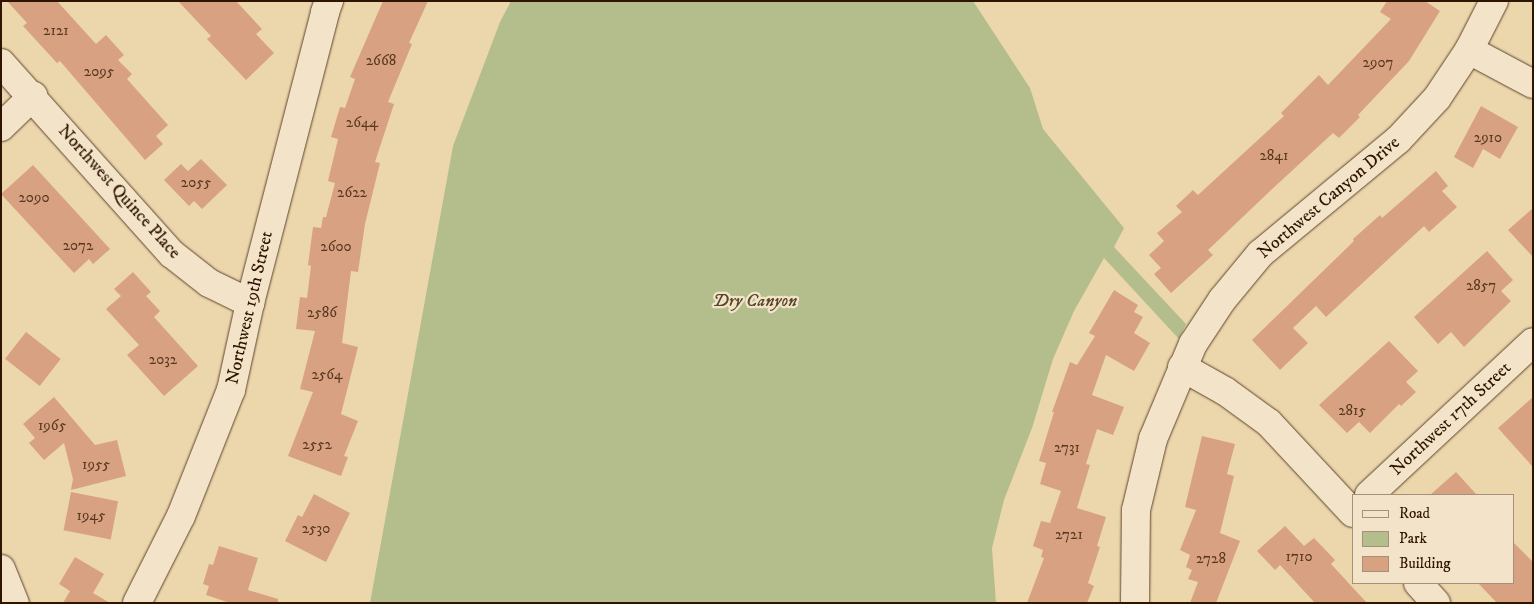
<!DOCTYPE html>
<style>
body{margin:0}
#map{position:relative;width:1534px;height:604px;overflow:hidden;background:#ecd6ac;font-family:"IM FELL DW Pica",serif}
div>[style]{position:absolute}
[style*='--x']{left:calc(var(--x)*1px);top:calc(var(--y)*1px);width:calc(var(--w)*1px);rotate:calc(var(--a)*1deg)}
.green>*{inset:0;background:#b4be8c}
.building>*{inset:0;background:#d8a282;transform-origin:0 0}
.roads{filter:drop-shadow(0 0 1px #5e442b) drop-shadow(0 0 1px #5e442b)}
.minor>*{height:28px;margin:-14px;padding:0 14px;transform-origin:14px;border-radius:14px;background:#f3e4c9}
span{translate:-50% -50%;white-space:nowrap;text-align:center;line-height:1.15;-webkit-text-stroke:4.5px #f3e4c9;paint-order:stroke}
.number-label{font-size:15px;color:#593820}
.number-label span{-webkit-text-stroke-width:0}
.street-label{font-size:18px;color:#2f1400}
.park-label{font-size:18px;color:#57472a;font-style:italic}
.frame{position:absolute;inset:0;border:2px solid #2f1400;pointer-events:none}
.legend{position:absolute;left:1352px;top:494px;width:162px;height:90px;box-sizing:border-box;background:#f3e4c9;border:1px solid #a59179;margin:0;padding:6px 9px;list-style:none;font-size:15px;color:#2f1400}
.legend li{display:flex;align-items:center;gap:10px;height:25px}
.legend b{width:25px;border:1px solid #a59179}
</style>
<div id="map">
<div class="green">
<i style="clip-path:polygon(511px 1px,973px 1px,1030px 88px,1043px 129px,1124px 228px,1114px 247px,1186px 324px,1179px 339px,1104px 258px,1074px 311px,1053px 359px,1032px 428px,1004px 500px,992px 548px,996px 603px,370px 603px,453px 146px,500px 22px)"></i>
</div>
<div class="building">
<i style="clip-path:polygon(7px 1px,57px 1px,96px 44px,106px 35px,124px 55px,118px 60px,132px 74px,127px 79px,168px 125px,156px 136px,163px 144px,145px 160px,60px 61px,57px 63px,23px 26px,27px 23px)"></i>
<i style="clip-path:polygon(178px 1px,236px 1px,262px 29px,256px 34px,274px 53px,246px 80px,207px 39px,211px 36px)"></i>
<i style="clip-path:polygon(383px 1px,428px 1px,409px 43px,412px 44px,388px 102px,394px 104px,375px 162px,380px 163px,365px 224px,358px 272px,351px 271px,342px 343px,358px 347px,341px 414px,358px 421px,344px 456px,348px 457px,341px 476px,288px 456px,313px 392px,300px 389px,315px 331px,296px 329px,300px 297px,307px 298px,311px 266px,308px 265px,313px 227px,321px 228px,323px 217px,326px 217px,335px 183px,328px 181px,338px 139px,331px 137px,340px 107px,345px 108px,355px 79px,350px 77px)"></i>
<i style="clip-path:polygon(1387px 1px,1425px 1px,1440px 11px,1409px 61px,1358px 115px,1360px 117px,1339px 138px,1333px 133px,1269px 192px,1208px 250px,1213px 255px,1171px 293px,1154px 274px,1161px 268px,1149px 255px,1164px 241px,1157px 233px,1182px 212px,1176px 206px,1193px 190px,1198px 195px,1284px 116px,1281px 113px,1319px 75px,1328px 85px,1391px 19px,1380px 12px)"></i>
<i style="clip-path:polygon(1481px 106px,1518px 127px,1500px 159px,1483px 149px,1473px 168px,1454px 157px)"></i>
<i style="clip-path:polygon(201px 159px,227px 185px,202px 209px,194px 201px,189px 206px,164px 180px,181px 164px,188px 171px)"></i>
<i style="clip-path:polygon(33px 165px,110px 249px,93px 264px,89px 259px,74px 273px,1px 194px)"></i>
<i style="clip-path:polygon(1436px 171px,1448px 186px,1442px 191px,1457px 207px,1429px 232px,1424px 226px,1326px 317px,1316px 306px,1293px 328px,1308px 343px,1280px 370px,1252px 340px,1354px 241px,1353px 239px,1380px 215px,1382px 218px)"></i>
<i style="clip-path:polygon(1533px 208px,1533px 257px,1508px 230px)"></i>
<i style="clip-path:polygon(1487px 251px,1513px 280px,1501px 291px,1511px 301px,1464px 347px,1451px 332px,1438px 344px,1414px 317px)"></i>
<i style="clip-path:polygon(133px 272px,151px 292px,146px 296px,160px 311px,154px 317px,198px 366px,164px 396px,127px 355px,139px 345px,106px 309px,121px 296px,114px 289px)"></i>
<i style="clip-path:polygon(1114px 290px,1138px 305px,1134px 312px,1143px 317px,1134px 333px,1150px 343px,1134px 371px,1106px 355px,1092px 395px,1124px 407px,1113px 435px,1097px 429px,1086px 464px,1090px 465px,1077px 508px,1106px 517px,1097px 546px,1100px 547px,1088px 583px,1094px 586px,1087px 603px,1027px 603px,1044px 558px,1041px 557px,1043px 550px,1033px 546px,1041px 521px,1050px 523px,1061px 491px,1040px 484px,1046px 463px,1039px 461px,1054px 412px,1052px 412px,1070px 362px,1077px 365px,1095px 336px,1089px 333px)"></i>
<i style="left:26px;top:332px;width:44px;height:34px;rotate:38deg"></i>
<i style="clip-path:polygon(1389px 341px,1418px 371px,1406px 382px,1416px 392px,1401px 406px,1399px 404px,1370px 433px,1359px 422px,1347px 433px,1319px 405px)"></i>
<i style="clip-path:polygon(54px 397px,95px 445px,117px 440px,126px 476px,71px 490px,73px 479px,64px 443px,44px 460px,29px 443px,35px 438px,23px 424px)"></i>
<i style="clip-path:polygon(1533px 397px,1533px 467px,1498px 428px)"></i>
<i style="clip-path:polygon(1202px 436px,1235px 444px,1227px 474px,1234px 476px,1220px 533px,1240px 541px,1216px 603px,1190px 603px,1198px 582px,1188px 579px,1192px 570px,1186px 567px,1190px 555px,1180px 550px,1196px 510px,1185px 507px)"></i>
<i style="clip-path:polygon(1456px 472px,1477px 495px,1430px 495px)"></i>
<i style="left:71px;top:492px;width:48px;height:39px;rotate:11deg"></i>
<i style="clip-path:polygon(314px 494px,350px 513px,326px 562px,285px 541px,298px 515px,302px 517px)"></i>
<i style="clip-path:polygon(1285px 526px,1304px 546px,1314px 538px,1335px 560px,1331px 564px,1367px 603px,1315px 603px,1280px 565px,1275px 570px,1257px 551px)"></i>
<i style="clip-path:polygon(1513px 542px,1533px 562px,1533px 603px,1497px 603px,1478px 583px,1513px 583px)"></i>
<i style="clip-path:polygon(219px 546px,258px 558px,248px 590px,278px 599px,278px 603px,230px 603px,206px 595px,209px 586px,203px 584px,209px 564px,213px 565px)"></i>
<i style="clip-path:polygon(75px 557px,104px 574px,93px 593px,110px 603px,63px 603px,70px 591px,59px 584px)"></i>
</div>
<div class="roads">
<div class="minor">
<i style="--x:1469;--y:50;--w:72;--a:28"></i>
<i style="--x:1;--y:63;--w:256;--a:48.2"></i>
<i style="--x:172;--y:254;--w:47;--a:38.1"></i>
<i style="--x:209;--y:283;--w:46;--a:26"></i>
<i style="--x:1;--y:127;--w:45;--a:-44.1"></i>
<i style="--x:1182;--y:367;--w:49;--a:29.2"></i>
<i style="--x:1225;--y:391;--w:54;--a:36"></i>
<i style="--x:1269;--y:423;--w:123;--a:47"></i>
<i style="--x:1369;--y:495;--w:224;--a:-43"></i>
<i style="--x:1;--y:569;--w:37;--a:68"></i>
<i style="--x:1418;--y:583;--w:27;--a:48"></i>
<i style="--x:137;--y:603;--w:97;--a:-63.2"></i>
<i style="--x:181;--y:516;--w:136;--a:-68.4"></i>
<i style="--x:231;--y:390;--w:89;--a:-77.7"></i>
<i style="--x:250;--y:303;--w:301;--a:-75.5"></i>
<i style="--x:325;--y:12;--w:12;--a:-70"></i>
<i style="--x:1135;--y:603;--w:93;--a:-89.4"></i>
<i style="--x:1136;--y:510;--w:73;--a:-76.5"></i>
<i style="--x:1153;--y:439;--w:103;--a:-67.2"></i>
<i style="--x:1193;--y:344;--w:53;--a:-56.6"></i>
<i style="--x:1222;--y:300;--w:60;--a:-50.4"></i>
<i style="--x:1260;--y:254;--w:179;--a:-39.6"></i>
<i style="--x:1398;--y:140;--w:57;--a:-47.1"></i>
<i style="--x:1437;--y:98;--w:58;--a:-56.3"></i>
<i style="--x:1469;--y:50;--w:55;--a:-63"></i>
</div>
</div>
<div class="number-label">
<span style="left:56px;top:31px">2121</span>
<span style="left:381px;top:61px">2668</span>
<span style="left:1378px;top:63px">2907</span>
<span style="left:99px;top:72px">2095</span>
<span style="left:362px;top:123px">2644</span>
<span style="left:1488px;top:138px">2910</span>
<span style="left:1274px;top:156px">2841</span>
<span style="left:196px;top:183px">2055</span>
<span style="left:352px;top:193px">2622</span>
<span style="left:34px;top:198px">2090</span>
<span style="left:78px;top:246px">2072</span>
<span style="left:336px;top:247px">2600</span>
<span style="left:1481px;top:286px">2857</span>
<span style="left:322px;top:313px">2586</span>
<span style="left:163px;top:360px">2032</span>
<span style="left:327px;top:375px">2564</span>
<span style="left:1352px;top:411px">2815</span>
<span style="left:52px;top:426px">1965</span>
<span style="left:317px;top:445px">2552</span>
<span style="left:1067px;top:448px">2731</span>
<span style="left:96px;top:465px">1955</span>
<span style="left:91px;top:516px">1945</span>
<span style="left:316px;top:529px">2530</span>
<span style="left:1069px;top:535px">2721</span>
<span style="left:1299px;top:557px">1710</span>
<span style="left:1211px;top:559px">2728</span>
</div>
<div class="street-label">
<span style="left:119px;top:192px;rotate:48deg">Northwest Quince Place</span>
<span style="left:1329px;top:198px;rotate:-40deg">Northwest Canyon Drive</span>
<span style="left:250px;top:308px;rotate:-77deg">Northwest 19th Street</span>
<span style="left:1451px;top:419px;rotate:-43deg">Northwest 17th Street</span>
</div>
<div class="park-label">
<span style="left:755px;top:301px">Dry Canyon</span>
</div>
<div class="frame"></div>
<ul class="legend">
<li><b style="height:6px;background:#f3e4c9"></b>Road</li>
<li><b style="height:14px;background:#b4be8c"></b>Park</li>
<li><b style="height:14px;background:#d8a282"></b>Building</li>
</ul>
</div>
